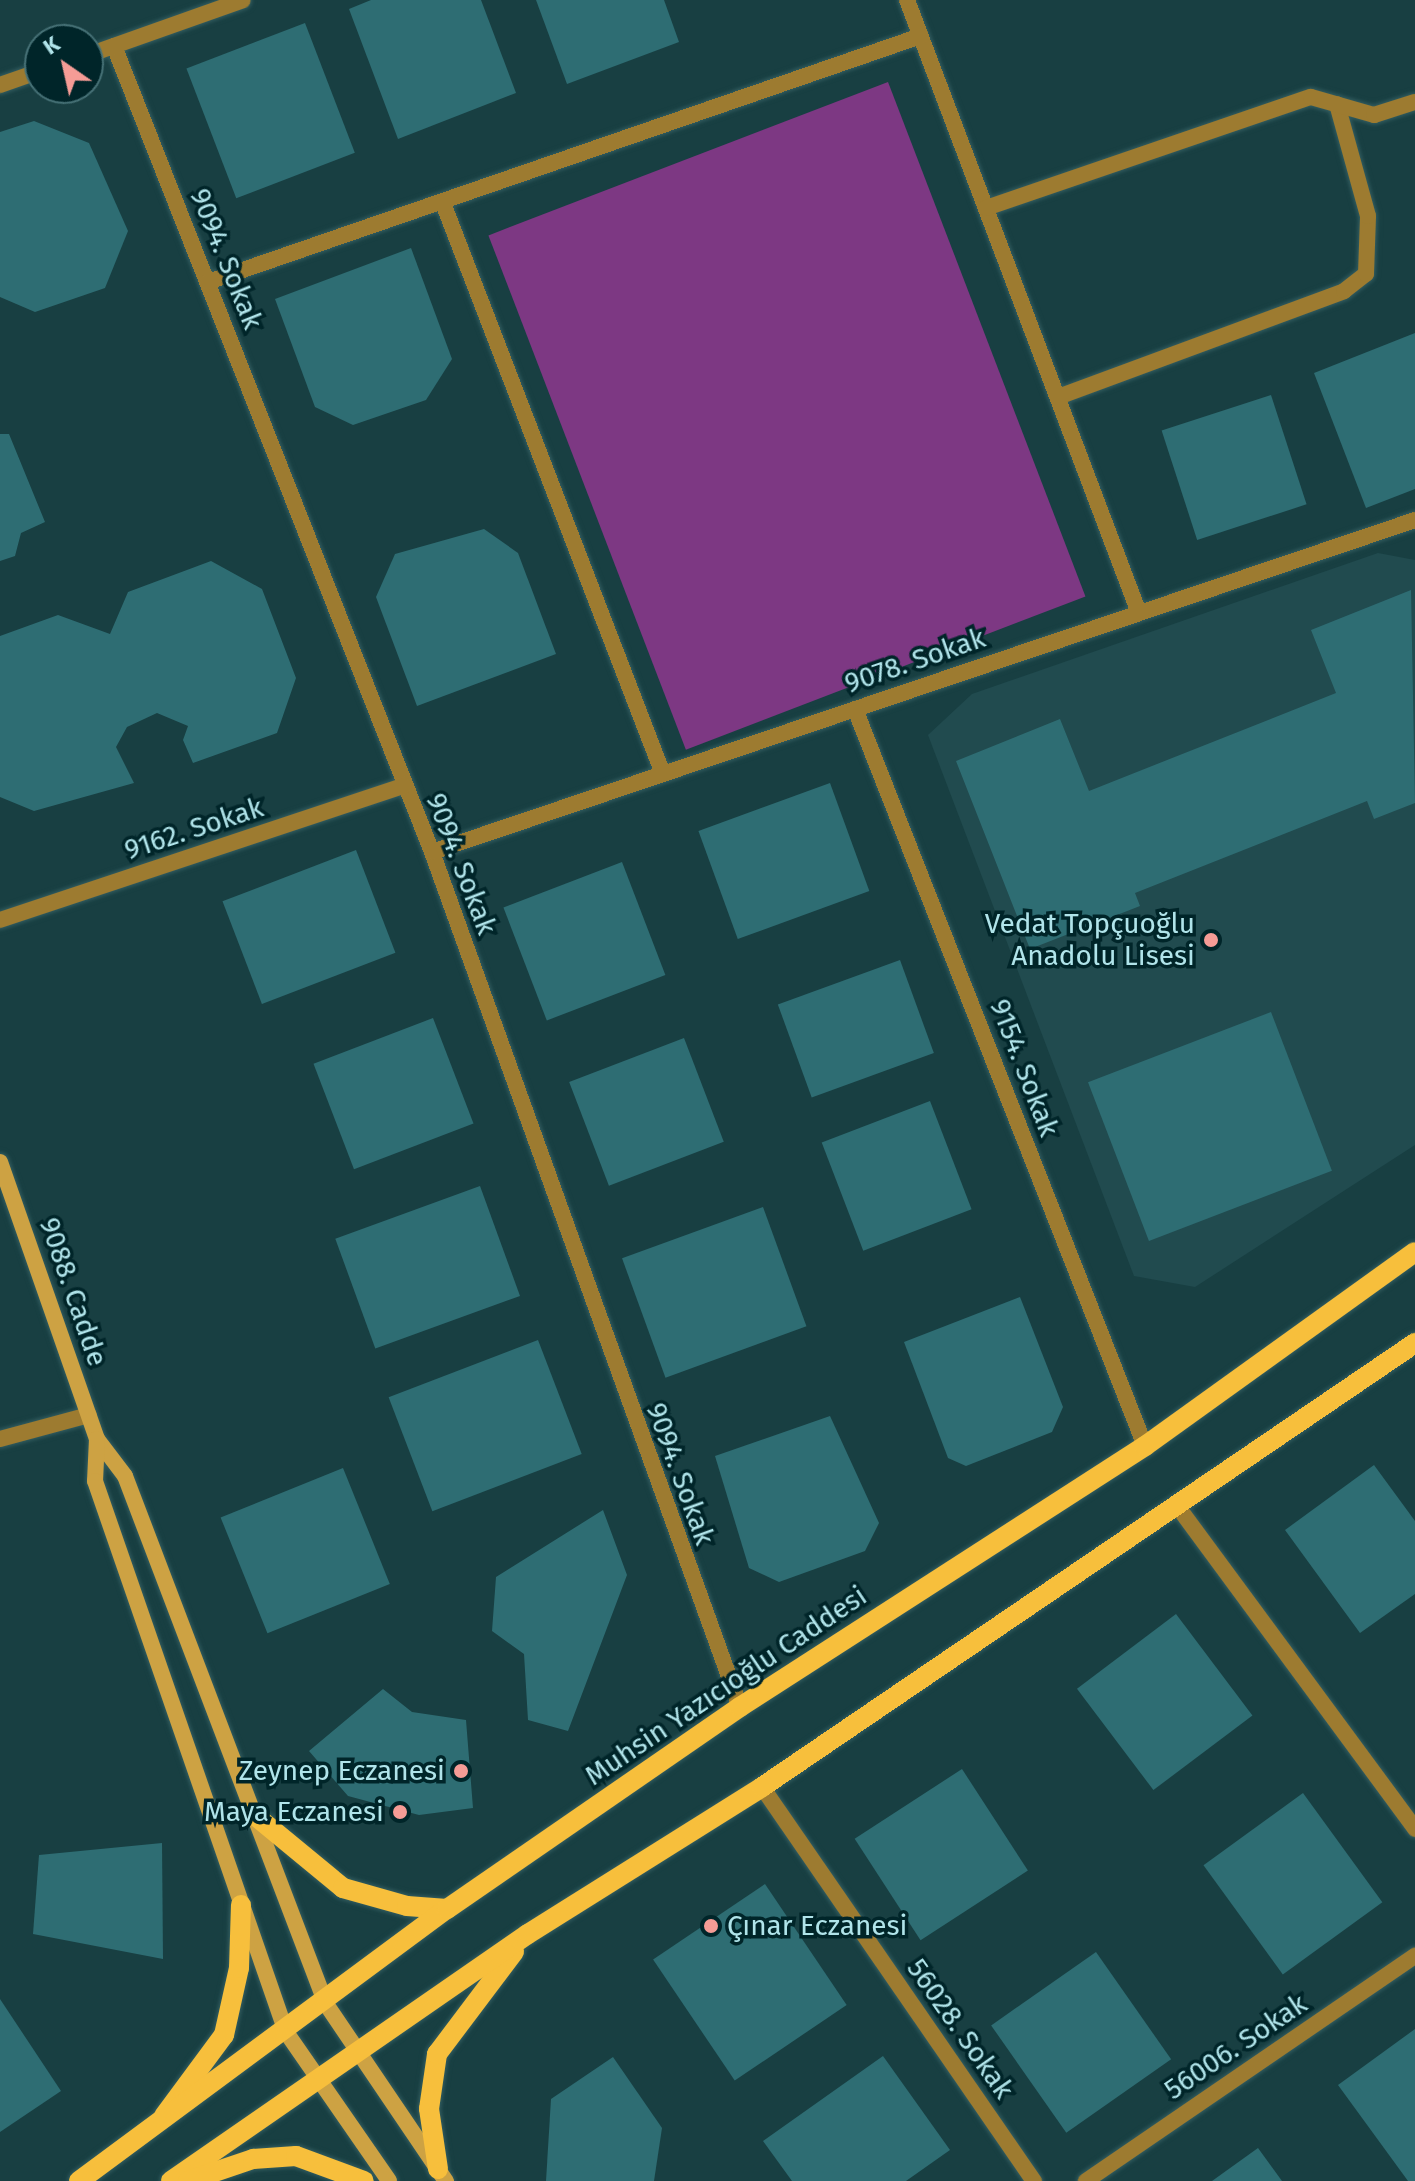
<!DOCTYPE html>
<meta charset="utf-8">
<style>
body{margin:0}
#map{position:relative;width:1415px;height:2181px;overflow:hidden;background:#183f42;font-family:"Fira Sans",sans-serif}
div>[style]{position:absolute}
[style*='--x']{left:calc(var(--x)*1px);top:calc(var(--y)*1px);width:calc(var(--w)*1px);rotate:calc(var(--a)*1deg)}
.built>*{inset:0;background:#214b4f}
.green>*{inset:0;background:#7d3883;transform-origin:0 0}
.building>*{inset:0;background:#2e6d73;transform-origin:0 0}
.roads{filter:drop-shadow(0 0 2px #335d60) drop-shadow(0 0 2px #335d60)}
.lane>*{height:16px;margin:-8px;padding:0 8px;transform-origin:8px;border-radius:8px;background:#9d7b30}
.street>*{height:16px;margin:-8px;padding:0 8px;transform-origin:8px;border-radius:8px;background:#9d7b30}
.secondary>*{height:16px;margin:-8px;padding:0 8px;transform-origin:8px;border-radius:8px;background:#cda243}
.primary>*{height:20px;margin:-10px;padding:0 10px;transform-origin:10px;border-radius:10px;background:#f7bf3c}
.dots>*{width:22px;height:22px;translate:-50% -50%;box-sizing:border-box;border:4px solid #002529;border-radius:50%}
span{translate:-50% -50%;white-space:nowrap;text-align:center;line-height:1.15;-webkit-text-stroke:7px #002529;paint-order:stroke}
.street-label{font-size:28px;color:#b0e4ea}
.poi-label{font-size:28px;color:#b0e4ea}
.right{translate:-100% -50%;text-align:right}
.left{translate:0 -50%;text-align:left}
.north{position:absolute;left:24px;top:24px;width:80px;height:80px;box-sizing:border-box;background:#002529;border:2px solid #467176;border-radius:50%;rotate:326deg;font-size:22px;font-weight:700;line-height:32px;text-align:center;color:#b0e4ea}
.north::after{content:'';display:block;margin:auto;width:28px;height:36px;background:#f59c96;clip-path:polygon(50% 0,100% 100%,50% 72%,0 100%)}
</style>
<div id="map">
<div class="built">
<i style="clip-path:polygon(1378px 553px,1415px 560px,1415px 1145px,1195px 1287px,1134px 1276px,928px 735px,972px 694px)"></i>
</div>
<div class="green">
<i style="left:888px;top:82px;width:551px;height:428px;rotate:69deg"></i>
</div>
<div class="building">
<i style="clip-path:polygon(371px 0,481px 0,516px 93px,398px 139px,349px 9px)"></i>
<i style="clip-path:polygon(536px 0,664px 0,679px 42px,567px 84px)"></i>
<i style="left:305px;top:23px;width:139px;height:127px;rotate:69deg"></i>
<i style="clip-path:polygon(34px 121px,89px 143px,128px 231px,105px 288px,35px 312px,0 297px,0 132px)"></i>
<i style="clip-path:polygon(411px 248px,452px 359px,426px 400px,353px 425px,315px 407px,275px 299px)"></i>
<i style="clip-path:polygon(1415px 333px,1415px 489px,1366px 508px,1314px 373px)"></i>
<i style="left:1271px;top:395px;width:115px;height:115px;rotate:72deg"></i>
<i style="clip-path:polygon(0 434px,9px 434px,45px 522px,21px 533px,15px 556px,0 561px)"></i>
<i style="clip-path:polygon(484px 529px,518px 553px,556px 654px,417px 706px,376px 597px,395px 554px)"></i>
<i style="clip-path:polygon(211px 561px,262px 589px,296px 678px,277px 733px,193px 763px,183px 740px,188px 726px,157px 713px,127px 727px,116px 747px,134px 783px,34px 811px,0 797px,0 636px,58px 615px,110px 634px,128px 592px)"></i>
<i style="clip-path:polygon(1411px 590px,1415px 803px,1374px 819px,1367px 801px,1135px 893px,1140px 906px,1030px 949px,956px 761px,1060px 719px,1089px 791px,1336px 693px,1311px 630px)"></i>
<i style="left:830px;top:783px;width:115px;height:140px;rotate:70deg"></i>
<i style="left:356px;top:850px;width:110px;height:143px;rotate:69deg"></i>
<i style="left:622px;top:862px;width:121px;height:127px;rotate:69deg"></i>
<i style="left:900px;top:960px;width:99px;height:130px;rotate:70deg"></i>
<i style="left:1271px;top:1012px;width:170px;height:196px;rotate:69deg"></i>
<i style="left:433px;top:1018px;width:113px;height:128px;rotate:69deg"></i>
<i style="left:684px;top:1038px;width:111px;height:123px;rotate:69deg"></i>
<i style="left:930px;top:1101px;width:116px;height:116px;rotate:69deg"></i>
<i style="left:480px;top:1186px;width:117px;height:154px;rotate:70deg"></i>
<i style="left:763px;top:1207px;width:127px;height:150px;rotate:70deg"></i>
<i style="clip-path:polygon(1020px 1297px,1063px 1407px,1052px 1432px,966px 1466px,948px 1458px,904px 1342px)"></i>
<i style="left:538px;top:1340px;width:122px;height:160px;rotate:69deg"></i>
<i style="clip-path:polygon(830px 1416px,879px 1523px,865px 1551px,779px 1582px,749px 1568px,715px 1456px)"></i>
<i style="clip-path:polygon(1374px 1465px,1415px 1521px,1415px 1594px,1360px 1633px,1285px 1530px)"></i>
<i style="left:343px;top:1468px;width:125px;height:132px;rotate:68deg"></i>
<i style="clip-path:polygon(603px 1510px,627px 1575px,568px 1731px,528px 1720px,524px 1654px,492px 1631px,496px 1577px)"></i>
<i style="left:1176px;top:1614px;width:127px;height:124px;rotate:53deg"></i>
<i style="clip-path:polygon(383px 1689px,412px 1712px,466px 1720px,473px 1808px,419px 1815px,348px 1796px,309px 1751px)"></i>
<i style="left:962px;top:1769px;width:121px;height:128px;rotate:57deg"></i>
<i style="left:1303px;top:1793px;width:135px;height:123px;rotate:54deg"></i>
<i style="clip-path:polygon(162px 1843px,163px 1959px,33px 1934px,39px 1855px)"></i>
<i style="left:765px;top:1884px;width:146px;height:135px;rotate:56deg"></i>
<i style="left:1096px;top:1952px;width:131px;height:128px;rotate:55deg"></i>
<i style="clip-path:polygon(0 1999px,61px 2091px,0 2132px)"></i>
<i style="clip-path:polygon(1415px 2029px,1415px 2181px,1408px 2181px,1338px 2085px)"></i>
<i style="clip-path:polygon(883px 2056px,950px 2150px,906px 2181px,792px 2181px,763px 2141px)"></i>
<i style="clip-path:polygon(613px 2057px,662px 2128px,654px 2181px,546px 2181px,551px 2099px)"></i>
<i style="clip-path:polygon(1258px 2148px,1282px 2181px,1212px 2181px)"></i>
</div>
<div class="roads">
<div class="lane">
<i style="--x:1058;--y:397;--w:305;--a:-20.3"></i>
<i style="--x:1344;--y:291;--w:28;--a:-38"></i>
<i style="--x:1366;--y:274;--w:58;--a:-88"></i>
<i style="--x:1368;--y:216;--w:116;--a:-105.5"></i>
</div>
<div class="street">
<i style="--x:907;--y:0;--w:655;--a:69.27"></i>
<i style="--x:114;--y:46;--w:866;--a:68.47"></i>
<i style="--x:432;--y:852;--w:909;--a:70.19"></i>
<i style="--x:88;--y:55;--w:164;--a:-19.5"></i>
<i style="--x:0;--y:85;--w:42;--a:-19.3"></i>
<i style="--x:443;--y:203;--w:612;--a:68.93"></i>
<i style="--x:986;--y:208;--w:343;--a:-18.9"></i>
<i style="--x:1311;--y:97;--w:66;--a:15.9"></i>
<i style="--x:1374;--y:115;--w:43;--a:-17.6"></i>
<i style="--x:208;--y:282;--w:754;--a:-19.04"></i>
<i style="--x:855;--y:709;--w:792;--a:68.52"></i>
<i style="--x:432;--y:852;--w:1038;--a:-18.66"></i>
<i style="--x:0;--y:920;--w:425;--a:-18.4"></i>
<i style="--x:0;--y:1439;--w:92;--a:-15.1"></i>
<i style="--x:1178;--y:1507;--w:400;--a:53.6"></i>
<i style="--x:762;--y:1787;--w:479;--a:55.4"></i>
<i style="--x:1086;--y:2181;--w:399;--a:-34.4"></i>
</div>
<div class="secondary">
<i style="--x:0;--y:1162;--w:293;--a:70.7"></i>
<i style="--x:97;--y:1439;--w:46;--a:52.9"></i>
<i style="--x:125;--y:1476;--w:565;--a:69.16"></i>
<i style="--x:326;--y:2004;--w:214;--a:55.9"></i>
<i style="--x:97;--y:1439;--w:42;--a:92.7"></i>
<i style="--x:95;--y:1481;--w:583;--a:70.88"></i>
<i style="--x:286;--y:2032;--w:181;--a:55.3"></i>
</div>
<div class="primary">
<i style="--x:252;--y:1813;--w:118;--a:39.5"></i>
<i style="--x:343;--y:1888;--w:66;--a:15.7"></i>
<i style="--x:407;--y:1906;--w:40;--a:4.3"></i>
<i style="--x:164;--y:2116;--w:101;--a:-53.5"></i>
<i style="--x:224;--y:2035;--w:69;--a:-77.4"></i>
<i style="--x:239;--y:1968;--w:63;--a:-88.2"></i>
<i style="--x:438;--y:2169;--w:61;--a:-98.5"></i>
<i style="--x:429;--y:2109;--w:56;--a:-81.7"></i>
<i style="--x:437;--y:2054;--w:128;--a:-53"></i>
<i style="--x:79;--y:2181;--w:458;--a:-36.5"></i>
<i style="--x:447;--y:1909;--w:356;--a:-34.6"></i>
<i style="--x:740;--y:1707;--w:482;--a:-32.8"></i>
<i style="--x:1145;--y:1446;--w:332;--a:-35.7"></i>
<i style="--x:171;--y:2181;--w:434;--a:-34.7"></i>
<i style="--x:528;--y:1934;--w:276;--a:-32.1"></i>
<i style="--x:762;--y:1787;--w:790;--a:-34.21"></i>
<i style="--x:188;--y:2181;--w:69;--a:-18.7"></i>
<i style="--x:253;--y:2159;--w:43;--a:-4"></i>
<i style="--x:296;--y:2156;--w:72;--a:20.2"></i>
</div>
</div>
<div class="dots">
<i style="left:1211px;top:940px;background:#f59c96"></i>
<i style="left:461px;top:1771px;background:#f59c96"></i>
<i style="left:400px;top:1812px;background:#f59c96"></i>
<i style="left:711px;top:1926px;background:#f59c96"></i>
</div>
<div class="street-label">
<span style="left:226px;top:259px;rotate:68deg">9094. Sokak</span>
<span style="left:915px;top:661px;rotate:-19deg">9078. Sokak</span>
<span style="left:194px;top:829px;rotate:-18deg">9162. Sokak</span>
<span style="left:461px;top:864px;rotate:69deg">9094. Sokak</span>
<span style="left:1024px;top:1068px;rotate:69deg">9154. Sokak</span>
<span style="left:73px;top:1292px;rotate:71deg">9088. Cadde</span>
<span style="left:680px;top:1474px;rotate:70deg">9094. Sokak</span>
<span style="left:726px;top:1686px;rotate:-34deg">Muhsin Yazıcıoğlu Caddesi</span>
<span style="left:960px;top:2029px;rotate:55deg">56028. Sokak</span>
<span style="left:1236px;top:2047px;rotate:-34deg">56006. Sokak</span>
</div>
<div class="poi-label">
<span class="right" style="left:1195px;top:940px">Vedat Topçuoğlu<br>Anadolu Lisesi</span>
<span class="right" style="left:445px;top:1771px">Zeynep Eczanesi</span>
<span class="right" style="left:384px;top:1812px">Maya Eczanesi</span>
<span class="left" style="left:727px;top:1926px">Çınar Eczanesi</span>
</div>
<div class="north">K</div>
</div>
